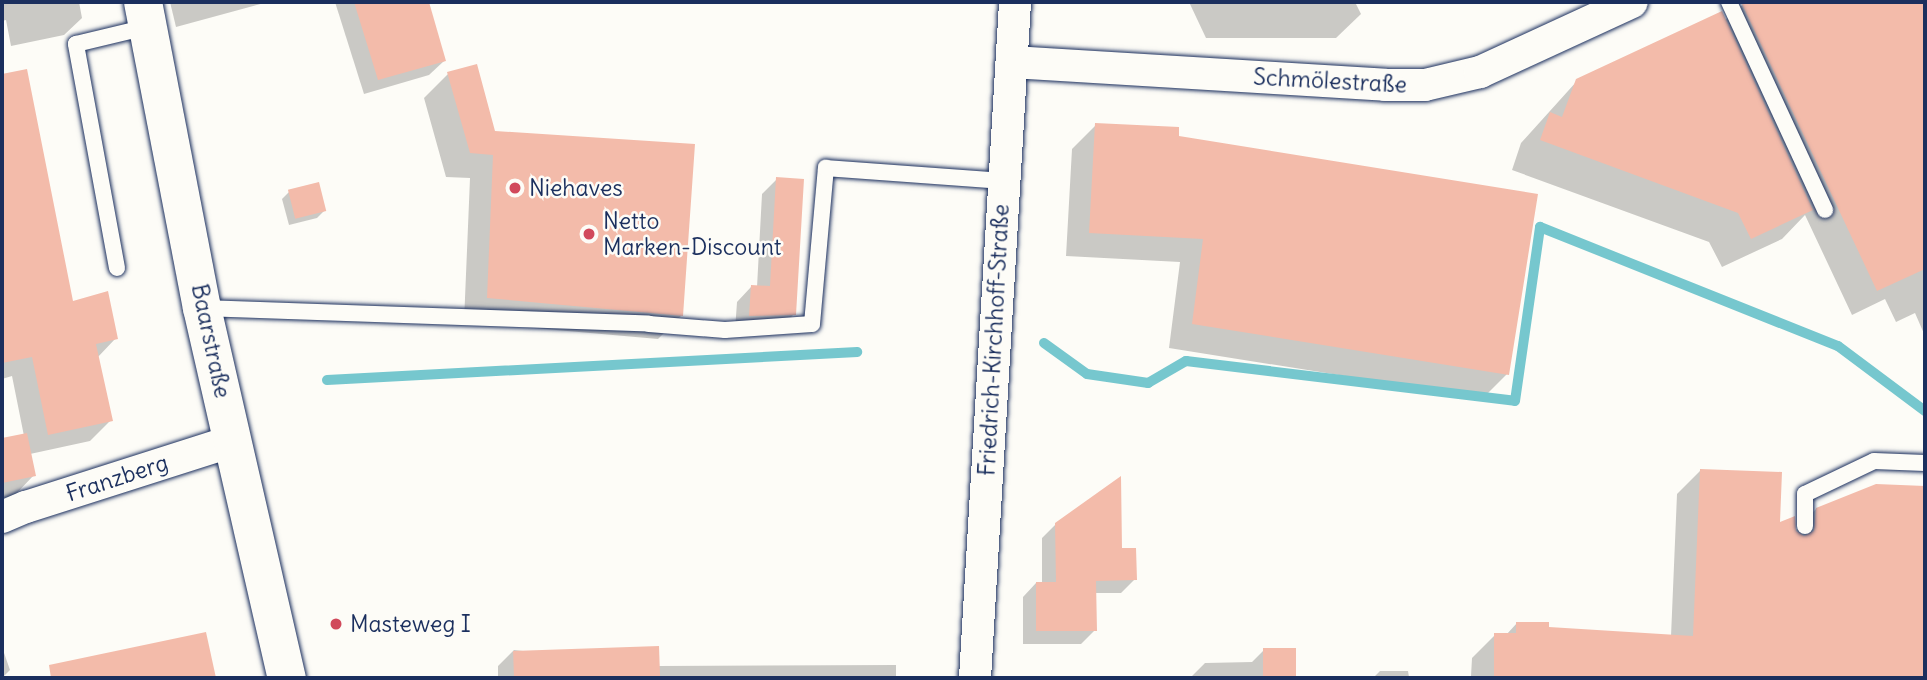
<!DOCTYPE html>
<meta charset="utf-8">
<style>
body{margin:0}
#map{position:relative;width:1927px;height:680px;overflow:hidden;background:#fdfcf7;font-family:Delius,sans-serif}
div>[style]{position:absolute}
[style*='--x']{left:calc(var(--x)*1px);top:calc(var(--y)*1px);width:calc(var(--w)*1px);rotate:calc(var(--a)*1deg)}
.shadow>*{inset:0;background:#0003}
.stream>*{height:10px;margin:-5px;padding:0 5px;transform-origin:5px;border-radius:5px;background:#76c7ce}
.building>*{inset:0;background:#f3bbaa;transform-origin:0 0}
.roads{filter:drop-shadow(0 0 2px #1b2f5e) drop-shadow(0 0 2px #1b2f5e)}
.lane>*{height:16px;margin:-8px;padding:0 8px;transform-origin:8px;border-radius:8px;background:#fdfcf7}
.street>*{height:32px;margin:-16px;padding:0 16px;transform-origin:16px;border-radius:16px;background:#fdfcf7}
.primary>*{height:38px;margin:-19px;padding:0 19px;transform-origin:19px;border-radius:19px;background:#fdfcf7}
.dots>*{width:19px;height:19px;translate:-50% -50%;box-sizing:border-box;border:4px solid #fdfcf7;border-radius:50%}
span{translate:-50% -50%;white-space:nowrap;text-align:center;line-height:1.15;-webkit-text-stroke:5px #fdfcf7;paint-order:stroke}
.street-label{font-size:23px;color:#1b2f5e}
.poi-label{font-size:23px;color:#1b2f5e}
.left{translate:0 -50%;text-align:left}
.frame{position:absolute;inset:0;border:4px solid #1b2f5e;pointer-events:none}
</style>
<div id="map">
<div class="shadow">
<i style="clip-path:polygon(2px 2px,79px 2px,82px 18px,64px 35px,11px 46px,6px 20px,2px 21px)"></i>
<i style="clip-path:polygon(170px 2px,268px 2px,176px 27px)"></i>
<i style="clip-path:polygon(335px 2px,427px 2px,444px 61px,429px 75px,364px 94px)"></i>
<i style="clip-path:polygon(1189px 2px,1355px 2px,1361px 14px,1336px 38px,1206px 38px)"></i>
<i style="clip-path:polygon(1746px 2px,1925px 2px,1925px 336px,1915px 313px,1896px 322px,1885px 299px,1852px 315px,1805px 215px,1782px 239px,1722px 267px,1709px 242px,1512px 170px,1521px 143px,1577px 81px,1724px 21px)"></i>
<i style="clip-path:polygon(26px 71px,72px 303px,116px 338px,97px 358px,111px 420px,90px 441px,30px 454px,34px 475px,14px 496px,2px 498px,2px 441px,24px 436px,12px 376px,2px 379px,2px 75px)"></i>
<i style="clip-path:polygon(448px 74px,494px 133px,682px 315px,658px 339px,464px 322px,470px 178px,446px 177px,424px 98px)"></i>
<i style="clip-path:polygon(1096px 125px,1177px 137px,1507px 374px,1483px 398px,1169px 348px,1180px 262px,1066px 256px,1072px 149px)"></i>
<i style="clip-path:polygon(777px 179px,794px 314px,780px 328px,735px 330px,737px 302px,751px 287px,757px 287px,762px 194px)"></i>
<i style="clip-path:polygon(289px 192px,324px 211px,317px 218px,289px 225px,282px 199px)"></i>
<i style="clip-path:polygon(1700px 471px,1778px 524px,1794px 532px,1816px 509px,1876px 486px,1925px 488px,1925px 678px,1373px 678px,1380px 671px,1408px 671px,1409px 677px,1471px 676px,1472px 658px,1495px 635px,1506px 635px,1517px 623px,1548px 628px,1671px 636px,1677px 494px)"></i>
<i style="clip-path:polygon(1056px 524px,1120px 550px,1135px 579px,1121px 593px,1095px 593px,1095px 630px,1081px 644px,1023px 644px,1023px 597px,1036px 583px,1042px 583px,1042px 538px)"></i>
<i style="clip-path:polygon(204px 634px,214px 678px,67px 678px,86px 659px)"></i>
<i style="clip-path:polygon(2px 647px,10px 670px,2px 678px)"></i>
<i style="clip-path:polygon(514px 650px,658px 666px,896px 665px,896px 678px,498px 678px,498px 666px)"></i>
<i style="clip-path:polygon(1294px 650px,1294px 678px,1190px 678px,1205px 663px,1252px 662px,1263px 651px)"></i>
</div>
<div class="stream">
<i style="--x:1044;--y:343;--w:53;--a:35.8"></i>
<i style="--x:1087;--y:374;--w:62;--a:8.4"></i>
<i style="--x:1148;--y:383;--w:44;--a:-30.1"></i>
<i style="--x:1186;--y:361;--w:331;--a:6.9"></i>
<i style="--x:1515;--y:401;--w:176;--a:-81.8"></i>
<i style="--x:1540;--y:227;--w:321;--a:21.8"></i>
<i style="--x:1838;--y:346;--w:109;--a:36.8"></i>
<i style="--x:327;--y:380;--w:531;--a:-3.02"></i>
</div>
<div class="building">
<i style="clip-path:polygon(354px 2px,429px 2px,446px 61px,378px 80px)"></i>
<i style="clip-path:polygon(1741px 2px,1925px 2px,1925px 269px,1877px 291px)"></i>
<i style="clip-path:polygon(1722px 11px,1813px 210px,1751px 239px,1738px 213px,1540px 140px,1550px 112px,1562px 117px,1576px 79px)"></i>
<i style="clip-path:polygon(477px 64px,495px 131px,695px 144px,683px 316px,487px 298px,493px 155px,470px 153px,447px 72px)"></i>
<i style="clip-path:polygon(27px 69px,73px 301px,108px 291px,118px 339px,96px 344px,113px 421px,48px 435px,32px 357px,2px 363px,2px 74px)"></i>
<i style="clip-path:polygon(1095px 123px,1179px 127px,1179px 136px,1538px 194px,1509px 375px,1192px 324px,1203px 239px,1089px 233px)"></i>
<i style="clip-path:polygon(776px 177px,804px 179px,796px 315px,749px 316px,751px 285px,770px 286px)"></i>
<i style="left:319px;top:182px;width:30px;height:32px;rotate:76deg"></i>
<i style="clip-path:polygon(27px 433px,36px 476px,2px 483px,2px 438px)"></i>
<i style="clip-path:polygon(1700px 469px,1782px 472px,1780px 522px,1795px 516px,1796px 531px,1804px 536px,1814px 531px,1816px 508px,1876px 484px,1925px 486px,1925px 678px,1494px 678px,1494px 633px,1516px 633px,1516px 622px,1549px 622px,1549px 627px,1693px 636px)"></i>
<i style="clip-path:polygon(1121px 476px,1122px 548px,1136px 548px,1137px 580px,1096px 581px,1097px 631px,1036px 631px,1036px 582px,1056px 582px,1055px 523px)"></i>
<i style="clip-path:polygon(206px 632px,216px 678px,51px 678px,49px 665px)"></i>
<i style="left:659px;top:646px;width:32px;height:146px;rotate:88deg"></i>
<i style="left:1296px;top:648px;width:30px;height:33px;rotate:90deg"></i>
</div>
<div class="roads">
<div class="lane">
<i style="--x:1729;--y:2;--w:229;--a:65.2"></i>
<i style="--x:117;--y:268;--w:228;--a:-100.4"></i>
<i style="--x:76;--y:44;--w:73;--a:-13.5"></i>
<i style="--x:202;--y:308;--w:447;--a:2"></i>
<i style="--x:649;--y:324;--w:76;--a:4.5"></i>
<i style="--x:725;--y:330;--w:87;--a:-3.9"></i>
<i style="--x:812;--y:324;--w:157;--a:-84.9"></i>
<i style="--x:826;--y:168;--w:177;--a:4.2"></i>
<i style="--x:1805;--y:526;--w:32;--a:-90"></i>
<i style="--x:1805;--y:494;--w:76;--a:-25.6"></i>
<i style="--x:1874;--y:461;--w:51;--a:2.2"></i>
</div>
<div class="street">
<i style="--x:1012;--y:62;--w:374;--a:3.5"></i>
<i style="--x:1385;--y:85;--w:40;--a:0"></i>
<i style="--x:1425;--y:85;--w:57;--a:-13.3"></i>
<i style="--x:1480;--y:72;--w:167;--a:-24.7"></i>
<i style="--x:2;--y:517;--w:26;--a:-23"></i>
<i style="--x:26;--y:507;--w:217;--a:-17.7"></i>
<i style="--x:975;--y:678;--w:677;--a:-86.61"></i>
</div>
<div class="primary">
<i style="--x:143;--y:2;--w:312;--a:79.1"></i>
<i style="--x:202;--y:308;--w:380;--a:77.1"></i>
</div>
</div>
<div class="dots">
<i style="left:515px;top:188px;background:#d1495b"></i>
<i style="left:589px;top:234px;background:#d1495b"></i>
<i style="left:336px;top:624px;background:#d1495b"></i>
</div>
<div class="street-label">
<span style="left:1330px;top:81px;rotate:3deg">Schmölestraße</span>
<span style="left:994px;top:340px;rotate:-87deg">Friedrich-Kirchhoff-Straße</span>
<span style="left:211px;top:341px;rotate:78deg">Baarstraße</span>
<span style="left:117px;top:478px;rotate:-18deg">Franzberg</span>
</div>
<div class="poi-label">
<span class="left" style="left:529px;top:188px">Niehaves</span>
<span class="left" style="left:603px;top:234px">Netto<br>Marken-Discount</span>
<span class="left" style="left:350px;top:624px">Masteweg I</span>
</div>
<div class="frame"></div>
</div>
